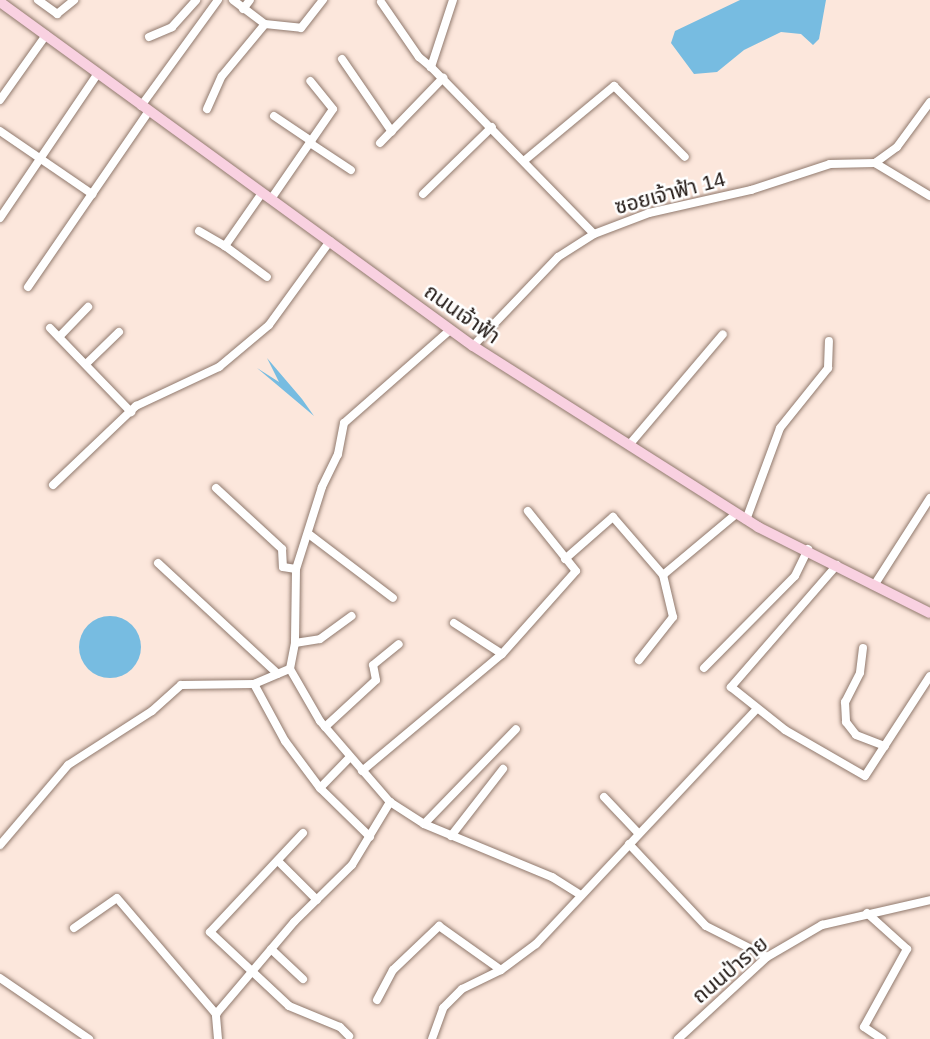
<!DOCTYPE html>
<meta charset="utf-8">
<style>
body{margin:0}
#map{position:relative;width:930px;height:1039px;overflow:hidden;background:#fce7dc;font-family:Arial,"Noto Sans Thai",sans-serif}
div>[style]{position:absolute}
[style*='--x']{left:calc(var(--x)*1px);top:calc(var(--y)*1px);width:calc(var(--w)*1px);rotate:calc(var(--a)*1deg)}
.water>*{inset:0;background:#77bce1}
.round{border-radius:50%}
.roads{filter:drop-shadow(0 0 2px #90796d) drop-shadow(0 0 2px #90796d)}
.street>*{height:8px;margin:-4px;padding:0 4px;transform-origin:4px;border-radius:4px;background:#fff}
.secondary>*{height:10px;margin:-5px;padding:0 5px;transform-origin:5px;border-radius:5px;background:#f9d1e1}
span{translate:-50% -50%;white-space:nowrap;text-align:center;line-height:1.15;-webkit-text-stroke:5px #fff;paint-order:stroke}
.street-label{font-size:21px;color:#1e1511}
</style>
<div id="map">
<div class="water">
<i style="clip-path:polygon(740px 0,826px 0,819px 39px,813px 45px,801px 34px,781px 32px,744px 50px,717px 72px,694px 74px,671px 43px,675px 31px)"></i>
<i style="clip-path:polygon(267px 358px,302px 399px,314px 416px,257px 368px,279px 382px)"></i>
<i class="round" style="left:79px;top:616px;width:62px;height:62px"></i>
</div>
<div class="roads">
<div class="street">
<i style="--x:38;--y:0;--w:24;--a:36"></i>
<i style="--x:57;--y:14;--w:22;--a:-39"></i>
<i style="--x:233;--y:0;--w:40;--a:37"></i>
<i style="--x:265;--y:24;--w:36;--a:6"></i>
<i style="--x:301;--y:28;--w:36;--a:-52"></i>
<i style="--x:453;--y:0;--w:71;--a:108.2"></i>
<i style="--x:431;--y:67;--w:233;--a:45.7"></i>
<i style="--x:381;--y:2;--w:67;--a:55.4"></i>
<i style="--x:419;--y:57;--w:16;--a:40"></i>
<i style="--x:243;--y:9;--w:11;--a:-52"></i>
<i style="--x:149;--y:37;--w:25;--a:-23"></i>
<i style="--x:172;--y:27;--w:36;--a:-48"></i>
<i style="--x:342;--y:59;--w:88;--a:55.6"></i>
<i style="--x:0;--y:100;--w:80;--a:-54.7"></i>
<i style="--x:141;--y:106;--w:131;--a:-54"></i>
<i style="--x:207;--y:109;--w:36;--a:-66"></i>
<i style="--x:222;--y:76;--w:67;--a:-50.4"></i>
<i style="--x:274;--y:116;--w:45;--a:34"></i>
<i style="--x:0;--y:131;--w:112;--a:34.4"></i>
<i style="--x:310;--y:143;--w:49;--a:33.4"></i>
<i style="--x:380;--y:143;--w:91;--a:-45.9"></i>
<i style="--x:525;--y:160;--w:116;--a:-39.7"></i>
<i style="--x:614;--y:86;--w:100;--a:45"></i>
<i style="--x:875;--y:163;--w:27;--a:-36"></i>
<i style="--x:897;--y:147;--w:56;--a:-53.7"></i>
<i style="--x:875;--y:163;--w:64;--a:31"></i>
<i style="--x:262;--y:193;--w:65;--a:124.9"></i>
<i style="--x:225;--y:246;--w:52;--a:36.4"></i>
<i style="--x:423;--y:194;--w:96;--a:-44.2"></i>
<i style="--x:271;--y:199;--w:109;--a:-55.4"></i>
<i style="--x:333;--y:109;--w:36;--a:-129"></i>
<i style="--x:0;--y:218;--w:175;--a:-55.9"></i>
<i style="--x:199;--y:231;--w:30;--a:30"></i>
<i style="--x:28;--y:287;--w:214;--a:-55.5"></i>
<i style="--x:50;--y:328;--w:117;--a:46"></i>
<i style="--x:450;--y:330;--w:141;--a:138.7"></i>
<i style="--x:344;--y:423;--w:32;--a:101"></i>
<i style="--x:338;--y:454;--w:37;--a:116"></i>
<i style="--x:322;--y:487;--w:86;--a:107.6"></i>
<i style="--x:296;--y:569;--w:74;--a:90.8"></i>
<i style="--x:295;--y:643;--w:26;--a:101"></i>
<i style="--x:290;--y:669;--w:60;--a:60"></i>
<i style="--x:320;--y:721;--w:107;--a:49.2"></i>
<i style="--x:390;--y:802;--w:40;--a:32.9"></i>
<i style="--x:424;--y:824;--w:139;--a:22.5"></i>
<i style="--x:552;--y:877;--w:34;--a:32"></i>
<i style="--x:59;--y:337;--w:42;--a:-46"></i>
<i style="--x:473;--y:346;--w:123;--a:-46.3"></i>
<i style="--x:558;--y:257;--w:43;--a:-32.6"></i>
<i style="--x:594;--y:234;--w:59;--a:-20.9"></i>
<i style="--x:649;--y:213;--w:105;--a:-12.7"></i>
<i style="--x:751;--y:190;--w:83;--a:-18.2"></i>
<i style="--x:830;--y:164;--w:45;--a:-1.3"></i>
<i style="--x:86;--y:364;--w:46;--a:-44.1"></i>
<i style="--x:629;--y:445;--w:145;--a:-49.7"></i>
<i style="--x:53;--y:485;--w:115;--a:-43.6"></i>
<i style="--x:136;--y:406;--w:92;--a:-25.2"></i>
<i style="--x:219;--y:367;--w:65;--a:-40"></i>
<i style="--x:269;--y:325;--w:104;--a:-54"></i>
<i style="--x:216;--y:488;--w:90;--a:42.7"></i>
<i style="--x:282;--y:549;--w:18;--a:87"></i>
<i style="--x:283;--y:567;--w:13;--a:9"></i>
<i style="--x:746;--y:520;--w:98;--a:-69.7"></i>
<i style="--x:780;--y:428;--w:77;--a:-51.3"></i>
<i style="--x:828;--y:368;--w:27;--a:-88"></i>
<i style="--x:310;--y:535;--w:104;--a:37.2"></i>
<i style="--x:565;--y:559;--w:64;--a:-41.2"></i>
<i style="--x:613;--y:517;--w:77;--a:49.2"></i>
<i style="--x:663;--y:575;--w:43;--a:76.6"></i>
<i style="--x:673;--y:617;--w:55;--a:128.3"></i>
<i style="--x:158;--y:563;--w:163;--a:42.8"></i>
<i style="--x:837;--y:565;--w:162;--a:131"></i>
<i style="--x:731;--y:687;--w:69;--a:38.5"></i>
<i style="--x:785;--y:730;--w:92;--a:29.9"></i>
<i style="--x:865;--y:776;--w:119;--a:-57"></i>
<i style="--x:663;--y:575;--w:95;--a:-39.9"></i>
<i style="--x:875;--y:584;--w:102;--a:-57.4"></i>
<i style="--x:454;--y:623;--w:57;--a:32.9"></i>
<i style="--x:295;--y:643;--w:25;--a:-9"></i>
<i style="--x:320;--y:639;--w:39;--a:-36"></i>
<i style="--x:863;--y:648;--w:25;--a:97"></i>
<i style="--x:860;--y:673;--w:33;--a:117"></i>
<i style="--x:845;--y:702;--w:20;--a:87"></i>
<i style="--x:846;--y:722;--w:16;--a:52"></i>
<i style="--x:856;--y:735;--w:31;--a:21"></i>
<i style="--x:704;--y:668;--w:129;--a:-45.3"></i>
<i style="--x:795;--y:576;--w:30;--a:-64"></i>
<i style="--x:254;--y:684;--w:65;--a:61.5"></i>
<i style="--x:285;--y:741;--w:59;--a:53.3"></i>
<i style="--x:320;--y:788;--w:70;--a:44.4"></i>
<i style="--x:325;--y:727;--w:69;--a:-42.7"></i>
<i style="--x:376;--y:680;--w:15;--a:-101"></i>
<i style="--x:373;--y:665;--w:33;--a:-39"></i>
<i style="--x:362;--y:771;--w:182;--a:-39.9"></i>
<i style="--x:502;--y:654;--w:111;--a:-48.3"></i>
<i style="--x:576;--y:571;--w:77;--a:-128.7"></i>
<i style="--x:320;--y:788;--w:43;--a:-45.9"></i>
<i style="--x:604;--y:797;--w:50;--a:46.6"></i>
<i style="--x:424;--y:824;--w:132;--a:-45.9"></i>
<i style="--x:303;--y:833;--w:136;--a:133.2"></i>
<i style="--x:210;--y:932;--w:108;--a:43.1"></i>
<i style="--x:289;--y:1006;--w:55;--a:22.4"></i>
<i style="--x:340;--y:1027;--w:13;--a:45"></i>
<i style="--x:451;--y:836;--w:85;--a:-52.2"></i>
<i style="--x:629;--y:844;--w:112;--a:46.8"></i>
<i style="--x:706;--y:926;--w:68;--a:26.9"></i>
<i style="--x:0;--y:845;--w:105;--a:-49.6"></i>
<i style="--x:68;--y:765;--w:100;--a:-32.7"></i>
<i style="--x:152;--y:711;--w:39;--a:-42"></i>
<i style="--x:181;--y:685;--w:73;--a:-0.8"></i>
<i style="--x:254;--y:684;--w:39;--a:-23"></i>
<i style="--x:278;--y:861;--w:55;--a:45"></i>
<i style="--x:867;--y:913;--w:54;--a:42"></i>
<i style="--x:907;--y:949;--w:89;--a:118.9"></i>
<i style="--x:864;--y:1027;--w:22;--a:34"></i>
<i style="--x:74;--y:928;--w:52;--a:-34.9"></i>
<i style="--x:117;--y:898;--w:153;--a:49.5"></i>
<i style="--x:271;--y:949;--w:44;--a:43.2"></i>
<i style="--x:0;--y:978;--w:108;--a:34.4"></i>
<i style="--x:377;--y:1000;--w:34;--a:-62"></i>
<i style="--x:393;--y:970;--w:64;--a:-43.7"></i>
<i style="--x:439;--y:926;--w:76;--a:35.4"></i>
<i style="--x:218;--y:1039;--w:25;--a:-95"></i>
<i style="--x:216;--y:1014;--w:121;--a:-49.7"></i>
<i style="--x:294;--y:922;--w:81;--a:-44.5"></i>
<i style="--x:352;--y:865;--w:74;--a:-58.9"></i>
<i style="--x:432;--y:1039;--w:33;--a:-70"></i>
<i style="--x:443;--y:1008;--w:27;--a:-45"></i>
<i style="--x:462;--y:989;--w:43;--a:-26"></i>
<i style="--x:501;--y:970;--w:44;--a:-36.6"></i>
<i style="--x:536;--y:944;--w:323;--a:-46.8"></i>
<i style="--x:678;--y:1039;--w:121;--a:-42.7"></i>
<i style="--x:767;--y:957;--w:64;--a:-30.2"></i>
<i style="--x:822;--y:925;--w:111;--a:-13"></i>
</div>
<div class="secondary">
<i style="--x:0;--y:2;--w:585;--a:36.03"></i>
<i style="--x:473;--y:346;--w:338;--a:32.4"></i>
<i style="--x:758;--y:527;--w:192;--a:26.6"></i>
</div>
</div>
<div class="street-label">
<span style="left:670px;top:193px;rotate:-15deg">ซอยเจ้าฟ้า 14</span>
<span style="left:462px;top:314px;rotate:35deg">ถนนเจ้าฟ้า</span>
<span style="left:730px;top:970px;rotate:-40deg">ถนนป่าราย</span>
</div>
</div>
